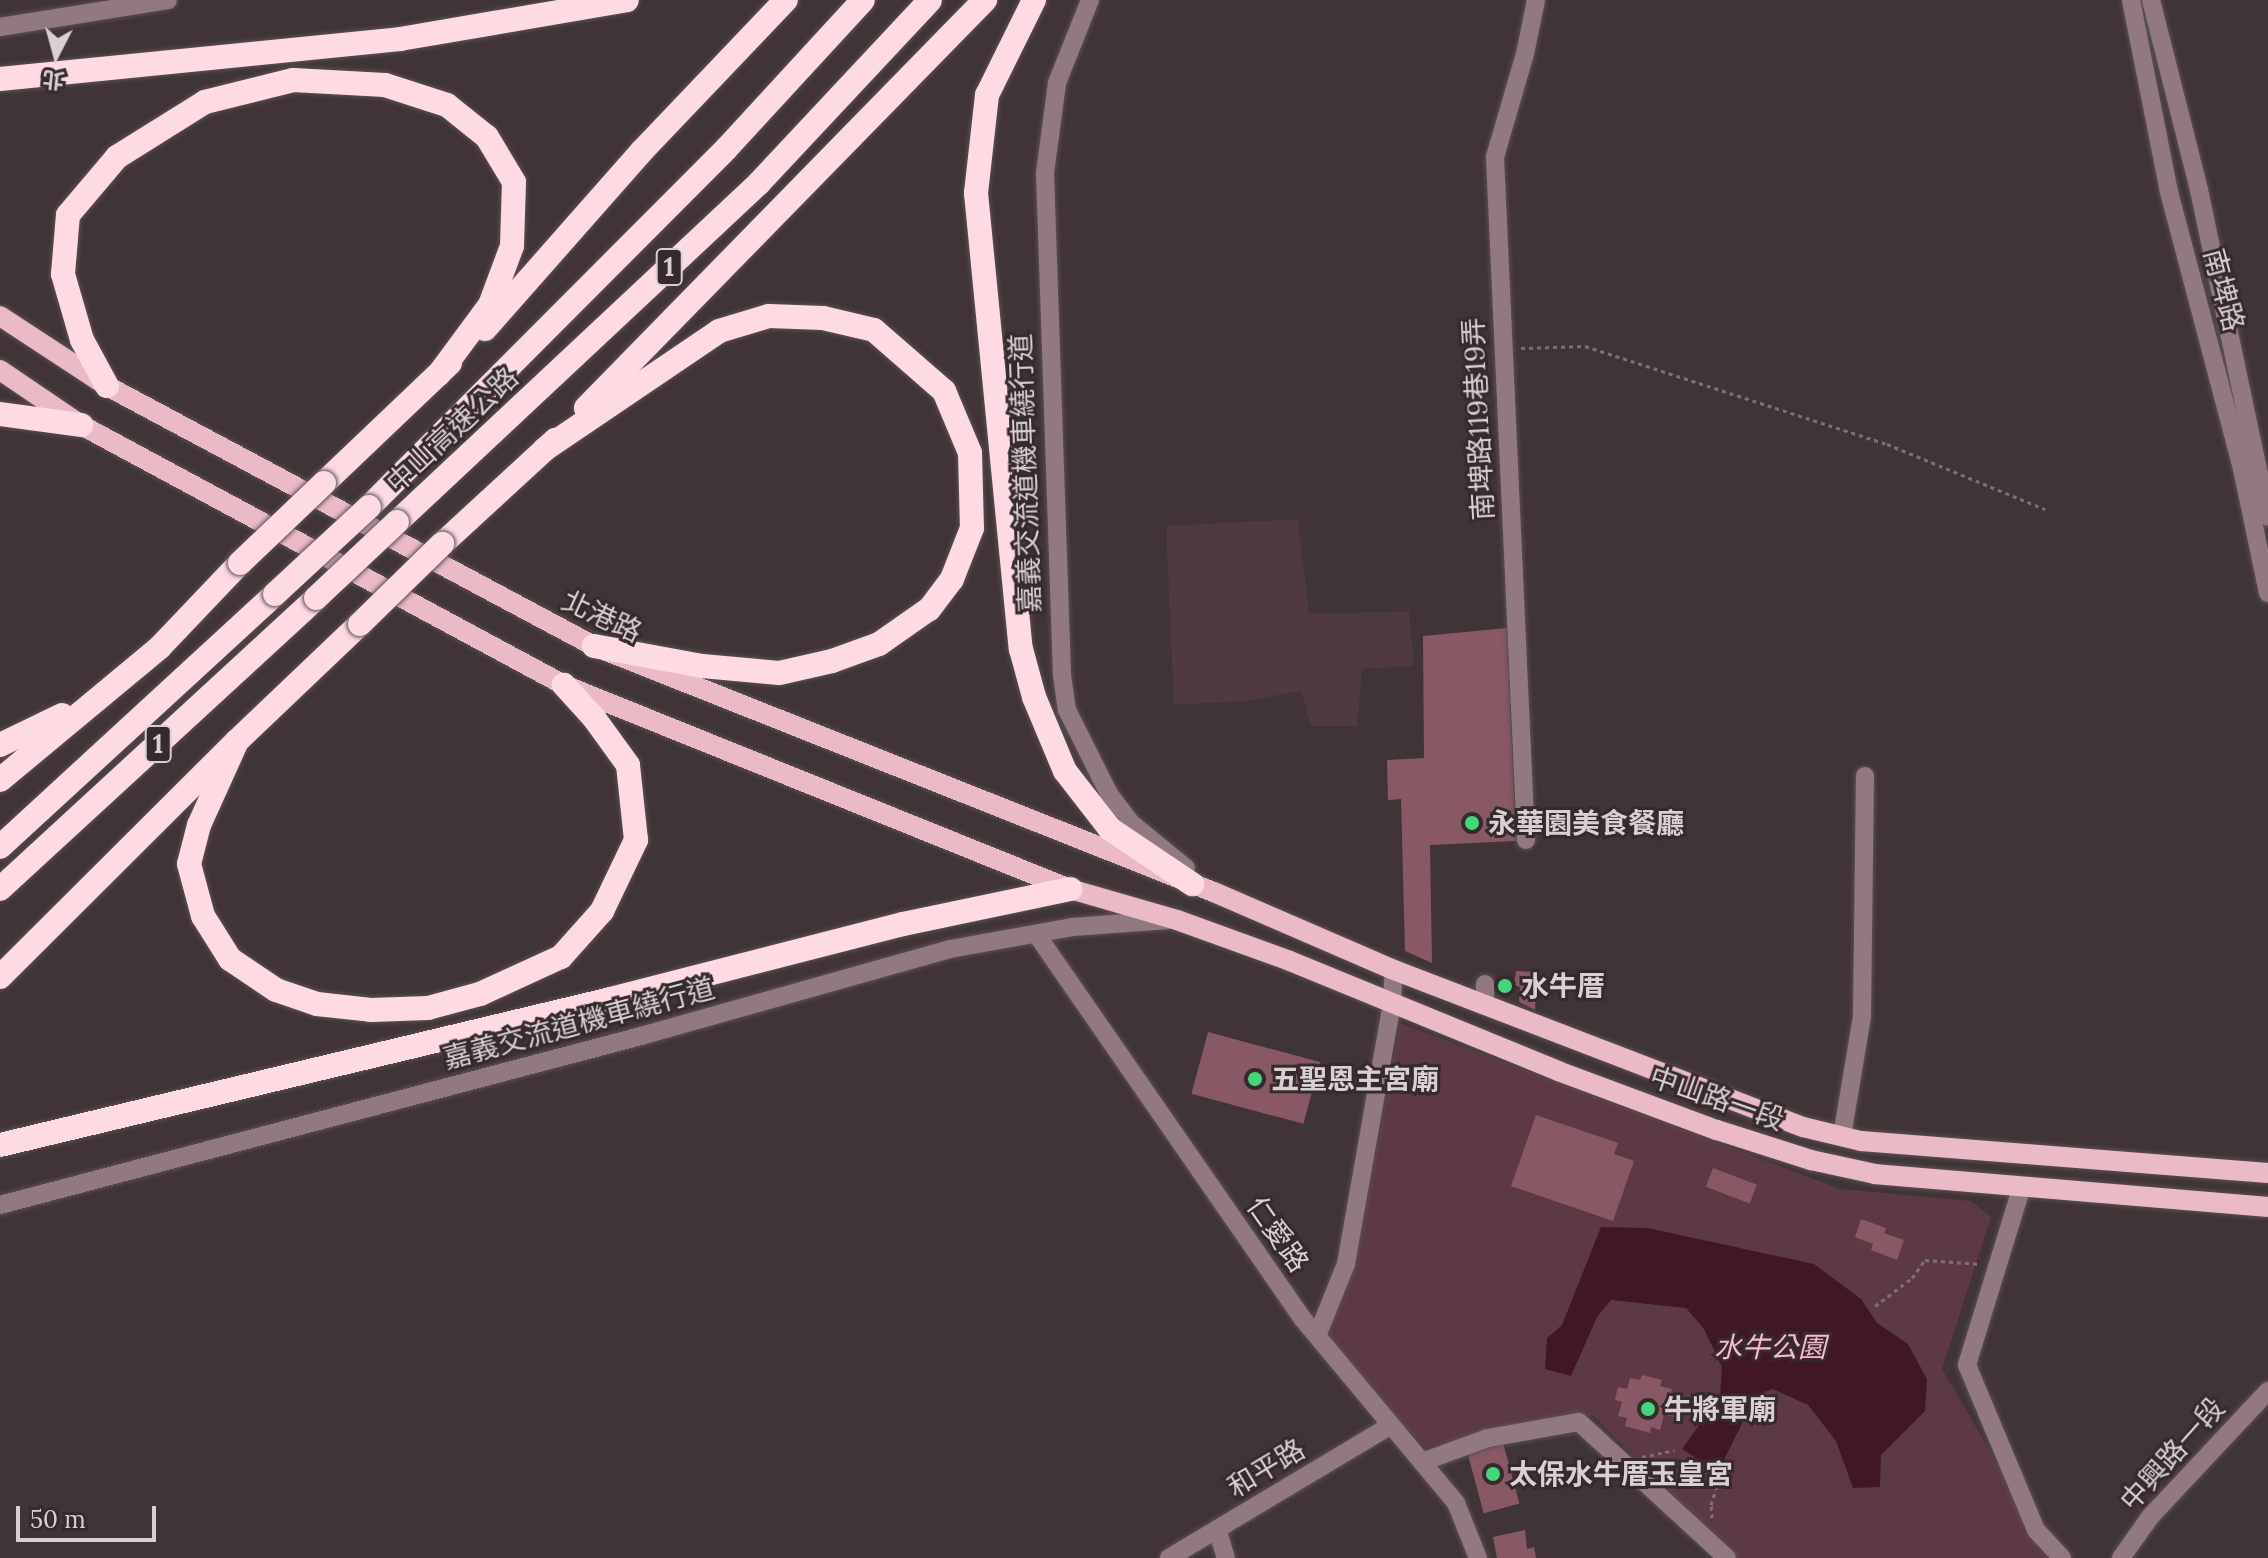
<!DOCTYPE html>
<meta charset="utf-8">
<style>
body{margin:0}
#map{position:relative;width:2268px;height:1558px;overflow:hidden;background:#403437;font-family:Lora,"Noto Sans TC",serif}
div>[style]{position:absolute}
[style*='--x']{left:calc(var(--x)*1px);top:calc(var(--y)*1px);width:calc(var(--w)*1px);rotate:calc(var(--a)*1deg)}
.built>*{inset:0;background:#4e3a3f}
.green>*{inset:0;background:#5d3943}
.water>*{inset:0;background:#411725}
.building>*{inset:0;background:#895865;transform-origin:0 0}
.path>*{height:3px;margin-top:-1.5px;transform-origin:0;background:repeating-linear-gradient(90deg,#7b7173 0 4px,transparent 0 8px)}
.roads{filter:drop-shadow(0 0 2px #5b5053) drop-shadow(0 0 2px #5b5053)}
.minor>*{height:18px;margin:-9px;padding:0 9px;transform-origin:9px;border-radius:9px;background:#91797f}
.major>*{height:20px;margin:-10px;padding:0 10px;transform-origin:10px;border-radius:10px;background:#eabac6}
.highway>*{height:24px;margin:-12px;padding:0 12px;transform-origin:12px;border-radius:12px;background:#fedbe3}
.bridges{filter:drop-shadow(0 0 2px #5b5053) drop-shadow(0 0 2px #5b5053)}
.highway-bridge>*{height:24px;margin:-12px;padding:0 12px;transform-origin:12px;border-radius:12px;background:#fedbe3}
.dots>*{width:22px;height:22px;translate:-50% -50%;box-sizing:border-box;border:4px solid #362a2d;border-radius:50%}
span{translate:-50% -50%;white-space:nowrap;text-align:center;line-height:1.15;-webkit-text-stroke:6px #362a2d;paint-order:stroke}
.shield-label span{padding:2px 6px;background:#362a2d;border:2px solid;border-radius:6px;-webkit-text-stroke-width:0}
.shield-label{font-size:26px;color:#d8d0d2;font-weight:700}
.street-label{font-size:28px;color:#d8d0d2}
.poi-label{font-size:28px;color:#d8d0d2;font-weight:700}
.left{translate:0 -50%;text-align:left}
.park-label{font-size:28px;color:#fbb9ca;font-style:italic}
.north{position:absolute;left:16px;top:16px;width:80px;height:80px;-webkit-text-stroke:6px #362a2d;paint-order:stroke;rotate:186deg;font-size:22px;font-weight:700;line-height:32px;text-align:center;color:#d8d0d2}
.north::after{content:'';display:block;margin:auto;width:28px;height:36px;background:#d8d0d2;clip-path:polygon(50% 0,100% 100%,50% 72%,0 100%)}
.scale{position:absolute;left:16px;top:1506px;width:140px;height:36px;box-sizing:border-box;border:4px solid #d8d0d2;border-top:0;padding-left:10px;font-size:24px;line-height:28px;white-space:nowrap;color:#d8d0d2;-webkit-text-stroke:6px #362a2d;paint-order:stroke}
</style>
<div id="map">
<div class="built">
<i style="clip-path:polygon(1298px 519px,1309px 613px,1409px 612px,1414px 666px,1362px 669px,1357px 726px,1311px 726px,1301px 691px,1245px 701px,1174px 705px,1166px 526px)"></i>
</div>
<div class="green">
<i style="clip-path:polygon(1400px 1023px,1840px 1189px,1971px 1201px,1991px 1217px,1942px 1369px,2040px 1536px,2063px 1558px,1737px 1558px,1593px 1415px,1425px 1448px,1317px 1336px,1356px 1261px)"></i>
</div>
<div class="water">
<i style="clip-path:polygon(1601px 1227px,1648px 1228px,1814px 1264px,1861px 1299px,1877px 1323px,1908px 1344px,1927px 1379px,1925px 1411px,1881px 1455px,1880px 1487px,1853px 1488px,1836px 1441px,1808px 1405px,1773px 1389px,1756px 1395px,1718px 1472px,1682px 1449px,1720px 1396px,1722px 1367px,1704px 1329px,1686px 1308px,1611px 1300px,1597px 1317px,1571px 1376px,1545px 1369px,1547px 1338px,1562px 1325px)"></i>
</div>
<div class="building">
<i style="clip-path:polygon(1507px 628px,1516px 841px,1430px 845px,1432px 963px,1405px 951px,1401px 799px,1388px 800px,1387px 760px,1424px 758px,1423px 636px)"></i>
<i style="clip-path:polygon(1516px 971px,1537px 972px,1535px 1010px,1519px 1002px,1520px 987px,1514px 985px)"></i>
<i style="left:1208px;top:1032px;width:116px;height:64px;rotate:15deg"></i>
<i style="clip-path:polygon(1536px 1115px,1618px 1143px,1614px 1154px,1634px 1161px,1613px 1221px,1511px 1186px)"></i>
<i style="left:1713px;top:1168px;width:47px;height:20px;rotate:21deg"></i>
<i style="clip-path:polygon(1861px 1219px,1886px 1228px,1884px 1233px,1904px 1240px,1897px 1260px,1871px 1250px,1873px 1244px,1855px 1237px)"></i>
<i style="clip-path:polygon(1642px 1375px,1662px 1380px,1660px 1386px,1672px 1389px,1669px 1401px,1677px 1403px,1674px 1417px,1664px 1415px,1660px 1430px,1651px 1427px,1650px 1433px,1625px 1426px,1627px 1418px,1618px 1416px,1622px 1402px,1615px 1400px,1618px 1387px,1627px 1389px,1630px 1378px,1640px 1380px)"></i>
<i style="left:1501px;top:1435px;width:71px;height:37px;rotate:75deg"></i>
<i style="clip-path:polygon(1525px 1530px,1527px 1549px,1534px 1547px,1536px 1558px,1497px 1558px,1493px 1537px)"></i>
</div>
<div class="path">
<i style="--x:1521;--y:348;--w:64;--a:-1.8"></i>
<i style="--x:1585;--y:346;--w:318;--a:18"></i>
<i style="--x:1887;--y:444;--w:171;--a:22.4"></i>
<i style="--x:1875;--y:1306;--w:46;--a:-37.1"></i>
<i style="--x:1912;--y:1278;--w:22;--a:-54"></i>
<i style="--x:1925;--y:1260;--w:56;--a:4.1"></i>
<i style="--x:1642;--y:1457;--w:33;--a:-12"></i>
<i style="--x:1712;--y:1518;--w:13;--a:-94"></i>
<i style="--x:1711;--y:1505;--w:27;--a:-73"></i>
</div>
<div class="roads">
<div class="minor">
<i style="--x:1090;--y:0;--w:89;--a:111.7"></i>
<i style="--x:1057;--y:83;--w:91;--a:97.6"></i>
<i style="--x:1045;--y:173;--w:502;--a:88.06"></i>
<i style="--x:1062;--y:675;--w:35;--a:82"></i>
<i style="--x:1067;--y:710;--w:94;--a:63.4"></i>
<i style="--x:1109;--y:794;--w:36;--a:53"></i>
<i style="--x:1131;--y:823;--w:71;--a:39.3"></i>
<i style="--x:2131;--y:0;--w:196;--a:78.8"></i>
<i style="--x:2169;--y:192;--w:281;--a:75.2"></i>
<i style="--x:2241;--y:464;--w:132;--a:78.2"></i>
<i style="--x:2151;--y:0;--w:196;--a:75.8"></i>
<i style="--x:2199;--y:190;--w:334;--a:78.1"></i>
<i style="--x:0;--y:27;--w:170;--a:-9.1"></i>
<i style="--x:1526;--y:840;--w:684;--a:-92.6"></i>
<i style="--x:1495;--y:157;--w:107;--a:-73.8"></i>
<i style="--x:1525;--y:54;--w:55;--a:-78.5"></i>
<i style="--x:1037;--y:935;--w:466;--a:55.3"></i>
<i style="--x:1302;--y:1318;--w:241;--a:50.2"></i>
<i style="--x:1456;--y:1503;--w:59;--a:68.2"></i>
<i style="--x:1485;--y:1004;--w:20;--a:-90"></i>
<i style="--x:1842;--y:1136;--w:121;--a:-80.5"></i>
<i style="--x:1862;--y:1017;--w:241;--a:-89.3"></i>
<i style="--x:2022;--y:1186;--w:187;--a:107.1"></i>
<i style="--x:1967;--y:1365;--w:179;--a:67.3"></i>
<i style="--x:2036;--y:1530;--w:38;--a:47"></i>
<i style="--x:0;--y:1205;--w:663;--a:-14.77"></i>
<i style="--x:641;--y:1036;--w:321;--a:-15.7"></i>
<i style="--x:950;--y:949;--w:124;--a:-10.2"></i>
<i style="--x:1072;--y:927;--w:97;--a:-4.1"></i>
<i style="--x:1317;--y:1336;--w:78;--a:-68.1"></i>
<i style="--x:1346;--y:1264;--w:265;--a:-80"></i>
<i style="--x:1392;--y:1003;--w:33;--a:-87"></i>
<i style="--x:1422;--y:1462;--w:70;--a:-20"></i>
<i style="--x:1488;--y:1438;--w:92;--a:-10"></i>
<i style="--x:1579;--y:1422;--w:201;--a:42.6"></i>
<i style="--x:1217;--y:1529;--w:30;--a:73"></i>
<i style="--x:1169;--y:1558;--w:259;--a:-30.9"></i>
<i style="--x:2121;--y:1558;--w:50;--a:-54.7"></i>
<i style="--x:2150;--y:1517;--w:173;--a:-46.9"></i>
</div>
<div class="major">
<i style="--x:0;--y:316;--w:128;--a:33.2"></i>
<i style="--x:107;--y:386;--w:552;--a:28.1"></i>
<i style="--x:594;--y:646;--w:669;--a:21.66"></i>
<i style="--x:1216;--y:893;--w:194;--a:23.4"></i>
<i style="--x:1394;--y:970;--w:438;--a:21"></i>
<i style="--x:1803;--y:1127;--w:60;--a:13.6"></i>
<i style="--x:1861;--y:1141;--w:408;--a:4.5"></i>
<i style="--x:0;--y:370;--w:98;--a:34.2"></i>
<i style="--x:81;--y:425;--w:549;--a:28.29"></i>
<i style="--x:564;--y:685;--w:546;--a:21.96"></i>
<i style="--x:1070;--y:889;--w:111;--a:16.2"></i>
<i style="--x:1177;--y:920;--w:120;--a:19.9"></i>
<i style="--x:1290;--y:961;--w:290;--a:22.3"></i>
<i style="--x:1558;--y:1071;--w:170;--a:20.4"></i>
<i style="--x:1717;--y:1130;--w:99;--a:17.7"></i>
<i style="--x:1811;--y:1160;--w:66;--a:12.3"></i>
<i style="--x:1875;--y:1174;--w:394;--a:4.8"></i>
</div>
<div class="highway">
<i style="--x:1034;--y:0;--w:106;--a:116.3"></i>
<i style="--x:987;--y:95;--w:99;--a:96.4"></i>
<i style="--x:976;--y:193;--w:458;--a:84.4"></i>
<i style="--x:1021;--y:649;--w:50;--a:74.8"></i>
<i style="--x:1034;--y:697;--w:80;--a:67.3"></i>
<i style="--x:1065;--y:771;--w:73;--a:52.2"></i>
<i style="--x:1110;--y:829;--w:99;--a:33.9"></i>
<i style="--x:0;--y:79;--w:402;--a:-5.7"></i>
<i style="--x:400;--y:39;--w:230;--a:-9.7"></i>
<i style="--x:485;--y:329;--w:236;--a:-48.6"></i>
<i style="--x:641;--y:152;--w:210;--a:-46.4"></i>
<i style="--x:107;--y:386;--w:52;--a:-118.5"></i>
<i style="--x:82;--y:340;--w:69;--a:-106.1"></i>
<i style="--x:63;--y:274;--w:59;--a:-85.2"></i>
<i style="--x:68;--y:215;--w:76;--a:-49.8"></i>
<i style="--x:117;--y:157;--w:104;--a:-32"></i>
<i style="--x:205;--y:102;--w:91;--a:-14"></i>
<i style="--x:293;--y:80;--w:92;--a:3.1"></i>
<i style="--x:385;--y:85;--w:65;--a:17.9"></i>
<i style="--x:447;--y:105;--w:51;--a:38.7"></i>
<i style="--x:487;--y:137;--w:52;--a:59"></i>
<i style="--x:514;--y:182;--w:64;--a:91.8"></i>
<i style="--x:512;--y:246;--w:63;--a:110.4"></i>
<i style="--x:490;--y:305;--w:86;--a:126.5"></i>
<i style="--x:586;--y:408;--w:571;--a:-45.64"></i>
<i style="--x:0;--y:414;--w:82;--a:7.7"></i>
<i style="--x:545;--y:449;--w:210;--a:-34.1"></i>
<i style="--x:719;--y:331;--w:52;--a:-16.7"></i>
<i style="--x:769;--y:316;--w:54;--a:2.1"></i>
<i style="--x:823;--y:318;--w:52;--a:13.2"></i>
<i style="--x:874;--y:330;--w:93;--a:41.1"></i>
<i style="--x:944;--y:391;--w:67;--a:67.2"></i>
<i style="--x:970;--y:453;--w:75;--a:88.5"></i>
<i style="--x:972;--y:528;--w:55;--a:111.4"></i>
<i style="--x:952;--y:579;--w:38;--a:127"></i>
<i style="--x:929;--y:609;--w:61;--a:145"></i>
<i style="--x:879;--y:644;--w:50;--a:160.1"></i>
<i style="--x:832;--y:661;--w:54;--a:167.2"></i>
<i style="--x:779;--y:673;--w:77;--a:-174.8"></i>
<i style="--x:702;--y:666;--w:110;--a:-169.5"></i>
<i style="--x:324;--y:483;--w:174;--a:-43.6"></i>
<i style="--x:369;--y:507;--w:506;--a:-45.08"></i>
<i style="--x:726;--y:149;--w:202;--a:-47.4"></i>
<i style="--x:397;--y:522;--w:496;--a:-43.1"></i>
<i style="--x:759;--y:183;--w:250;--a:-46.9"></i>
<i style="--x:442;--y:544;--w:154;--a:-42.6"></i>
<i style="--x:237;--y:741;--w:92;--a:114.3"></i>
<i style="--x:199;--y:825;--w:40;--a:104.4"></i>
<i style="--x:189;--y:864;--w:54;--a:74.9"></i>
<i style="--x:203;--y:916;--w:51;--a:57.9"></i>
<i style="--x:230;--y:959;--w:55;--a:34"></i>
<i style="--x:276;--y:990;--w:43;--a:18.9"></i>
<i style="--x:317;--y:1004;--w:54;--a:6.3"></i>
<i style="--x:371;--y:1010;--w:57;--a:-2"></i>
<i style="--x:428;--y:1008;--w:54;--a:-15.1"></i>
<i style="--x:480;--y:994;--w:89;--a:-24.6"></i>
<i style="--x:561;--y:957;--w:62;--a:-48.3"></i>
<i style="--x:602;--y:911;--w:79;--a:-64.4"></i>
<i style="--x:636;--y:840;--w:75;--a:-96.1"></i>
<i style="--x:628;--y:765;--w:58;--a:-125.9"></i>
<i style="--x:594;--y:718;--w:45;--a:-132.3"></i>
<i style="--x:0;--y:745;--w:69;--a:-25.8"></i>
<i style="--x:0;--y:780;--w:207;--a:-39.7"></i>
<i style="--x:159;--y:648;--w:117;--a:-46.4"></i>
<i style="--x:0;--y:847;--w:374;--a:-42.6"></i>
<i style="--x:0;--y:889;--w:430;--a:-42.6"></i>
<i style="--x:0;--y:977;--w:334;--a:-44.9"></i>
<i style="--x:237;--y:741;--w:170;--a:-43.6"></i>
<i style="--x:0;--y:1145;--w:628;--a:-13.44"></i>
<i style="--x:611;--y:999;--w:301;--a:-14.4"></i>
<i style="--x:903;--y:924;--w:171;--a:-11.8"></i>
</div>
</div>
<div class="bridges">
<div class="highway-bridge">
<i style="--x:240;--y:563;--w:116;--a:-43.6"></i>
<i style="--x:275;--y:594;--w:128;--a:-42.8"></i>
<i style="--x:316;--y:598;--w:111;--a:-43.2"></i>
<i style="--x:360;--y:624;--w:115;--a:-44.3"></i>
</div>
</div>
<div class="dots">
<i style="left:1472px;top:823px;background:#43d77b"></i>
<i style="left:1505px;top:986px;background:#43d77b"></i>
<i style="left:1255px;top:1079px;background:#43d77b"></i>
<i style="left:1648px;top:1409px;background:#43d77b"></i>
<i style="left:1493px;top:1474px;background:#43d77b"></i>
</div>
<div class="shield-label">
<span style="left:669px;top:267px">1</span>
<span style="left:158px;top:744px">1</span>
</div>
<div class="street-label">
<span style="left:2224px;top:290px;rotate:75deg">南埤路</span>
<span style="left:1478px;top:419px;rotate:-93deg">南埤路119巷19弄</span>
<span style="left:452px;top:430px;rotate:-43deg">中山高速公路</span>
<span style="left:1025px;top:473px;rotate:-92deg">嘉義交流道機車繞行道</span>
<span style="left:602px;top:616px;rotate:25deg">北港路</span>
<span style="left:579px;top:1023px;rotate:-15deg">嘉義交流道機車繞行道</span>
<span style="left:1717px;top:1098px;rotate:19deg">中山路一段</span>
<span style="left:1278px;top:1234px;rotate:55deg">仁愛路</span>
<span style="left:2172px;top:1454px;rotate:-48deg">中興路一段</span>
<span style="left:1266px;top:1468px;rotate:-31deg">和平路</span>
</div>
<div class="poi-label">
<span class="left" style="left:1488px;top:823px">永華園美食餐廳</span>
<span class="left" style="left:1521px;top:986px">水牛厝</span>
<span class="left" style="left:1271px;top:1079px">五聖恩主宮廟</span>
<span class="left" style="left:1664px;top:1409px">牛將軍廟</span>
<span class="left" style="left:1509px;top:1474px">太保水牛厝玉皇宮</span>
</div>
<div class="park-label">
<span style="left:1770px;top:1347px">水牛公園</span>
</div>
<div class="north">北</div>
<div class="scale">50 m</div>
</div>
